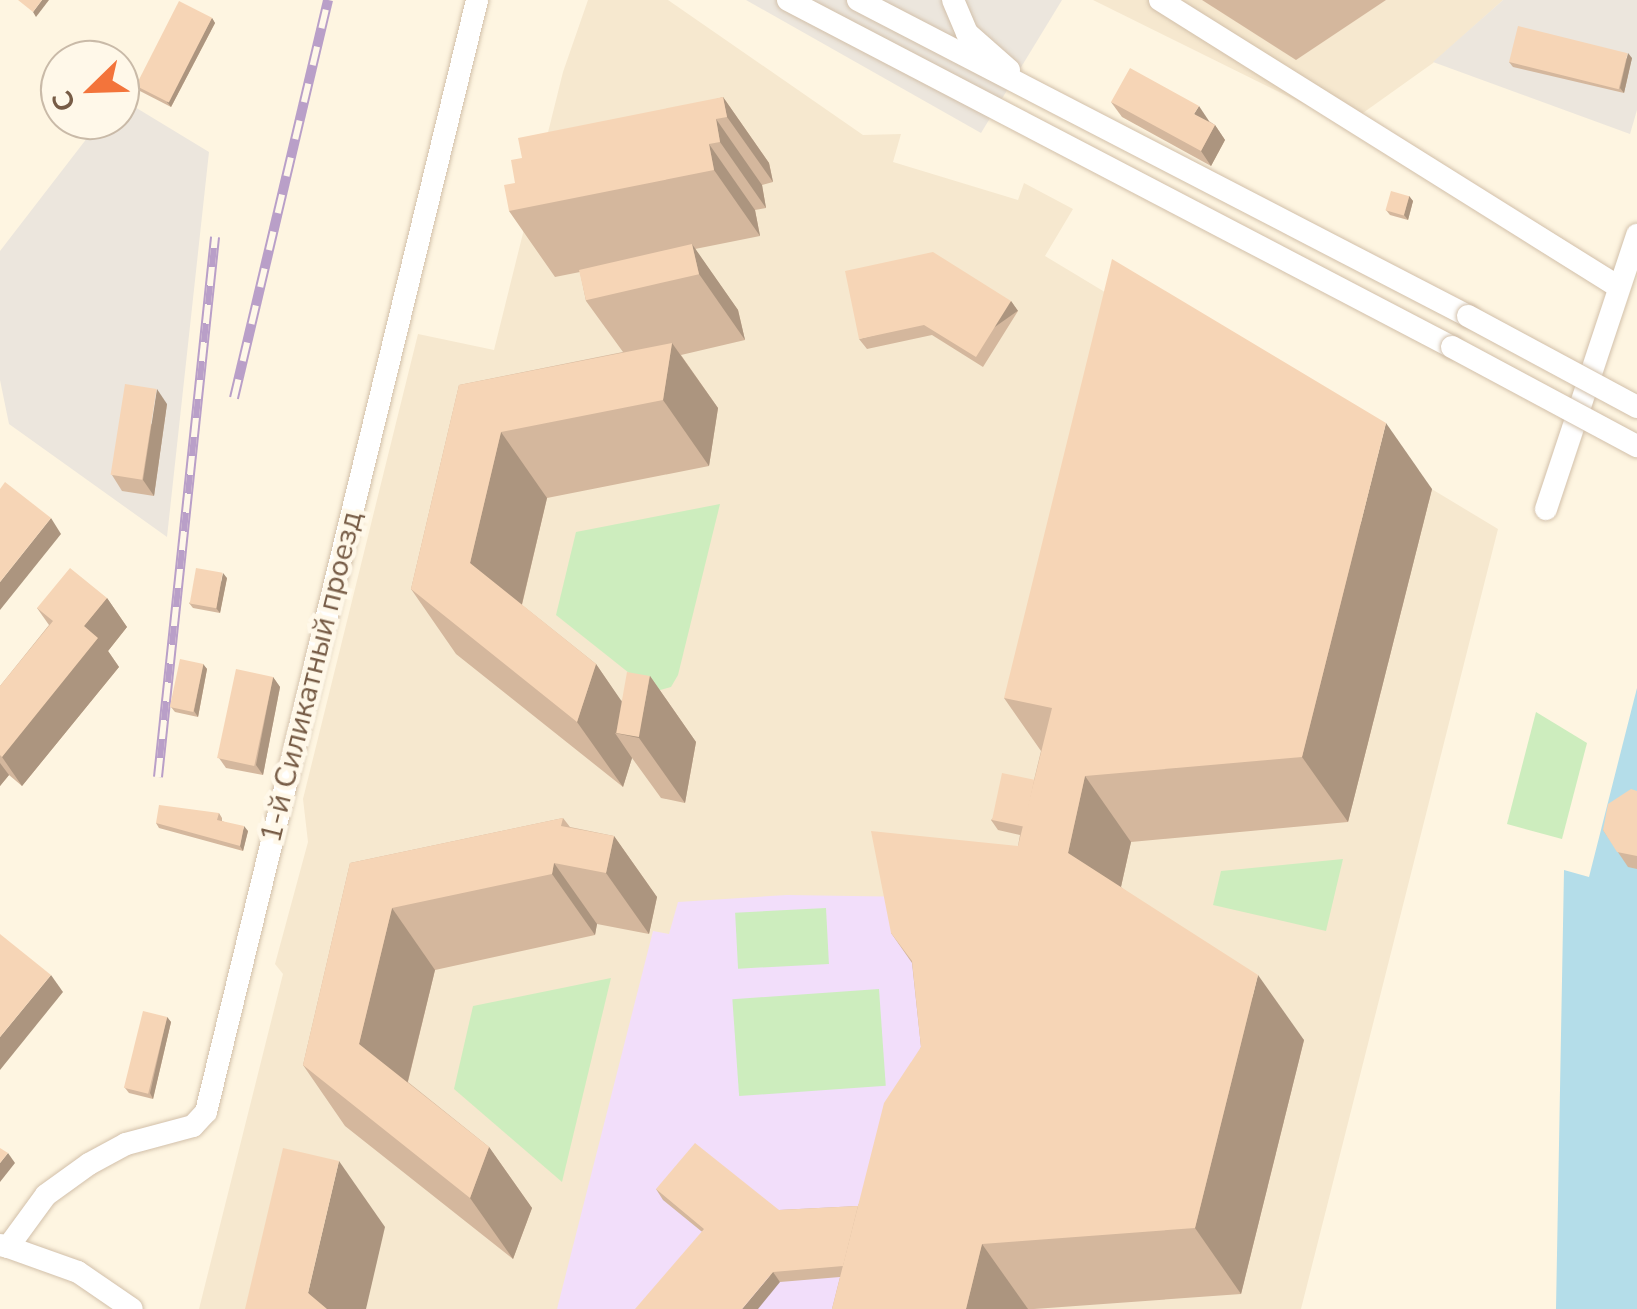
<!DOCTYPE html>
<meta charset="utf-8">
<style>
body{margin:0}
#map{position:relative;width:1637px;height:1309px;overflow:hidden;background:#fef5e1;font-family:"Nunito Sans",sans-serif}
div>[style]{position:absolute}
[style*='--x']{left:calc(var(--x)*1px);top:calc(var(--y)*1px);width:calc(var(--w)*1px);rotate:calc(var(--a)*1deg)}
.residential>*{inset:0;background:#f6e8cf}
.industrial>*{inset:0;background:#ece6dd}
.education>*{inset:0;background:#f2defa}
.green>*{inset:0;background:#cdedbe;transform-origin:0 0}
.water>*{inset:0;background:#b4dde9}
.roads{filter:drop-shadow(0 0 2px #d2c0aa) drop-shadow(0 0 2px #d2c0aa)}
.minor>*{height:22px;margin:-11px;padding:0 11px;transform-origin:11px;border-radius:11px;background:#fff}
.rail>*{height:10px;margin-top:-5px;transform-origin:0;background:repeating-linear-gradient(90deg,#fff8e9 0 19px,#b99fc8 0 38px);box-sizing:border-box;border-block:2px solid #b99fc8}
.bridges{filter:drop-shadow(0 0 2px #d2c0aa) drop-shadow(0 0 2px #d2c0aa)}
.minor-bridge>*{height:22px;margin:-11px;padding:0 11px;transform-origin:11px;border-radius:11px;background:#fff}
.wall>*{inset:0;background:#d4b79d}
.shaded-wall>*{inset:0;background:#ac957f;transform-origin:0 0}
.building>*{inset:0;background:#f6d5b6;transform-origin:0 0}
span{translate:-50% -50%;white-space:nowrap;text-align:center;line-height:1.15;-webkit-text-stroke:9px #fff8e9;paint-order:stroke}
.street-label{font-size:30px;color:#775c46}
.north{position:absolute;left:40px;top:40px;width:100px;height:100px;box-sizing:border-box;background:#fff8e9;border:2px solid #c9baa8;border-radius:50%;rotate:247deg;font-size:28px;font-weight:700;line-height:40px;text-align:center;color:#775c46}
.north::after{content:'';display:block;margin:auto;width:35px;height:45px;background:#f3743b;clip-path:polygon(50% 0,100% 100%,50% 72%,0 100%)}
</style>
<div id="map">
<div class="residential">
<i style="clip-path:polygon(588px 0,668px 0,863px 135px,901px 134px,893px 162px,1018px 200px,1024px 183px,1073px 209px,1045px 256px,1498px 529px,1301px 1309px,199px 1309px,283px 974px,275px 964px,308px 842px,303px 799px,418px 334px,494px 350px,563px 72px)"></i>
<i style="clip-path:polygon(1093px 0,1503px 0,1433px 63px,1346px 125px)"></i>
</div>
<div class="industrial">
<i style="clip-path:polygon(746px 0,1062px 0,981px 133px)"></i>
<i style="clip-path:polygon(1503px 0,1637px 0,1637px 110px,1630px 134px,1433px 62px)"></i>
<i style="clip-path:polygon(120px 98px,209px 152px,167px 537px,9px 424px,0 380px,0 251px,101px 120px,120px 120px)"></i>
</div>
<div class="education">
<i style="clip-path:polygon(787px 895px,917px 897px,936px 998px,894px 1309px,557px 1309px,653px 931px,669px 934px,678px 902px)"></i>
</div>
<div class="green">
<i style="clip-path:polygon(720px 504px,678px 675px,671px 687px,653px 692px,556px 615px,576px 532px)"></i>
<i style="clip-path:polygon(1536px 712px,1587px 743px,1562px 839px,1507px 824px)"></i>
<i style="clip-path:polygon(1343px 859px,1326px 931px,1213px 905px,1221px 871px)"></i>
<i style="left:826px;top:908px;width:56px;height:91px;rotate:87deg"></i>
<i style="clip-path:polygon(611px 978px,562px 1182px,454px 1089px,473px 1006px)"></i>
<i style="left:879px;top:989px;width:97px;height:147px;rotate:86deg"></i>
</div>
<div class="water">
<i style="clip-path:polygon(1637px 688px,1637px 1309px,1556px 1309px,1564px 870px,1589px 877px)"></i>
</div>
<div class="roads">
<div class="minor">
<i style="--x:788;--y:0;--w:749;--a:27.59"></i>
<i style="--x:858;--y:0;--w:687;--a:27.39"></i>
<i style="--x:953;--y:0;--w:36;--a:67"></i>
<i style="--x:967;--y:33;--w:56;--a:41.4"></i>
<i style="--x:1160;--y:0;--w:539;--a:32.04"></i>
<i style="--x:1546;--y:509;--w:289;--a:-71.6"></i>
<i style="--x:0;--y:1245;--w:8;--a:14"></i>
<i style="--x:8;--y:1247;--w:64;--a:-53.8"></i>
<i style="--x:46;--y:1195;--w:53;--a:-35.8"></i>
<i style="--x:89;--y:1164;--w:42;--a:-28.4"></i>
<i style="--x:126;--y:1144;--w:69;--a:-15"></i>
<i style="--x:193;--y:1126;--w:19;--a:-47"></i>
<i style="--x:206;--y:1112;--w:1145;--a:-76.3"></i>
<i style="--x:8;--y:1247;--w:74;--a:19.7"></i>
<i style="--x:78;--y:1272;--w:65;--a:34.4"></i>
</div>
</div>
<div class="rail">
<i style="--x:234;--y:398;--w:409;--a:-76.7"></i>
<i style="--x:158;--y:777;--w:543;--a:-83.97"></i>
</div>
<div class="bridges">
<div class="minor-bridge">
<i style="--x:1468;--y:316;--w:192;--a:28.3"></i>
<i style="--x:1452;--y:347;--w:210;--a:28.2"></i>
</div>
</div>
<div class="wall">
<i style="clip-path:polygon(1202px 0,1386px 0,1296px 60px)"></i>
<i style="clip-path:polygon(212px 18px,215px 23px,171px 107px,138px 90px,135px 85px)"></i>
<i style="clip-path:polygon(1632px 58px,1624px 93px,1513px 67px,1509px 62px)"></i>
<i style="clip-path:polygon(723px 97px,769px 163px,773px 182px,762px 185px,766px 208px,755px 210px,760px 236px,695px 249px,738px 310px,745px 340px,681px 355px,718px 408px,709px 466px,547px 498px,522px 605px,596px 664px,621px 701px,650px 676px,696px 742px,685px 803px,661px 798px,632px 758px,623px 787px,456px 654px,411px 589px,459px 385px,623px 352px,586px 301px,580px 272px,555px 277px,509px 211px,522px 158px)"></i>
<i style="clip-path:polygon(1111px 102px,1209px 121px,1215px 125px,1225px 140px,1211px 166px,1122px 117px)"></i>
<i style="clip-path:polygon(1409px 196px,1413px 201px,1408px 220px,1390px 215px,1386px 210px)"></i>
<i style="clip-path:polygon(1011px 301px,1018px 311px,983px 367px,932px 335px,867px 349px,859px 339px)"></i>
<i style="clip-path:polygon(167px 404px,154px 496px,122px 491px,112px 475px)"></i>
<i style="clip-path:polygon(1432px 489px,1348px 822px,1131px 842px,1121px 887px,1304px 1040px,1241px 1294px,1034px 1309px,832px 1309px,840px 1277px,780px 1282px,701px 1231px,663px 1200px,656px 1189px,779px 1210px,858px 1206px,921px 1047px,912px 963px,891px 933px,1018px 846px,1020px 835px,998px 830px,991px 820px,1034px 780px,1041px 751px,1004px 698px)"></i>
<i style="clip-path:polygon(227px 578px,220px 613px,193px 608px,189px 603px)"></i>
<i style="clip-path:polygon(107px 598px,127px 627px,108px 651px,119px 667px,22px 786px,9px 775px,0 786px,0 686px,49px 625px,37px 608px)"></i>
<i style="clip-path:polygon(203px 664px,207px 669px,198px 717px,175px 712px,171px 707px)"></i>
<i style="clip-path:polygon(273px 677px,280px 687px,263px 775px,226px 768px,219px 758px)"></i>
<i style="clip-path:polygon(1637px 791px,1637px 869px,1628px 867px,1603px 830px)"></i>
<i style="clip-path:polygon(219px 813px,222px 818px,222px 821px,248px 831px,243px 851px,159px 828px,156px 823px)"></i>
<i style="clip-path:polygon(563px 818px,570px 827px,614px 836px,657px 897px,649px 934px,597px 924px,595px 935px,435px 970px,408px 1082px,489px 1147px,532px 1208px,513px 1259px,345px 1126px,303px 1065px,350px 863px)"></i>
<i style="clip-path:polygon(167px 1017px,171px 1022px,153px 1099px,129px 1093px,125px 1088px)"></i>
</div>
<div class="shaded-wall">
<i style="clip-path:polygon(42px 0,49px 0,36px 17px,33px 12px)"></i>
<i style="clip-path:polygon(212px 18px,215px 23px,171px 107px,167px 102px)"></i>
<i style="clip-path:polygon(1628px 53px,1632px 58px,1624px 93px,1620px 88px)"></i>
<i style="clip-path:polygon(723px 97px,769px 163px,773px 182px,727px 117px)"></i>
<i style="clip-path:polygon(1199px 106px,1209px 121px,1205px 129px,1194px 114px)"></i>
<i style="clip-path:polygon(716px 119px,762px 185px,766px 208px,720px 142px)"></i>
<i style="clip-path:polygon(1215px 125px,1225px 140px,1211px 166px,1201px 151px)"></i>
<i style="clip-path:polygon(709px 144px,755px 210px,760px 236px,714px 170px)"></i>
<i style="clip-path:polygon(1409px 196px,1413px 201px,1408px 220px,1404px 215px)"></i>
<i style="clip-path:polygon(692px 244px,738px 310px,745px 340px,699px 274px)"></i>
<i style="left:1011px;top:301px;width:12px;height:66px;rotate:55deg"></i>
<i style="clip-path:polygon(672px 343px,718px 408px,709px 466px,663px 400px)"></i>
<i style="clip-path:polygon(157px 389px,167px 404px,154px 496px,143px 480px)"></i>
<i style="clip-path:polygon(1386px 423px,1432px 489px,1348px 822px,1302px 757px)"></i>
<i style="clip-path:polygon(501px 432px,547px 498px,516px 629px,470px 563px)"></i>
<i style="clip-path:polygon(51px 518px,61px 534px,0 610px,0 582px)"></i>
<i style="clip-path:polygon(223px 573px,227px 578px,220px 613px,216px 608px)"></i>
<i style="clip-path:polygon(107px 598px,127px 627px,108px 651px,119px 667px,22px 786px,2px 757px,84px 626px)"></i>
<i style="clip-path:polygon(203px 664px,207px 669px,198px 717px,194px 711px)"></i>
<i style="clip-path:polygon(596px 664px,640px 728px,650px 676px,696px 742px,685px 803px,639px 738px,615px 733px,632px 758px,623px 787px,577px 722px)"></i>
<i style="clip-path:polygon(273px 677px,280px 687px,263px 775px,256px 765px)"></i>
<i style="clip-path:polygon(0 763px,9px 775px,0 786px)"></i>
<i style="clip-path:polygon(1085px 776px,1131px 842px,1114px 918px,1068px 853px)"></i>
<i style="clip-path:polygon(244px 826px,248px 831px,243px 851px,240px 846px)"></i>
<i style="clip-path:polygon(614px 836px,657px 897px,649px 934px,606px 873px)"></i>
<i style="clip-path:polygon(554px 863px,597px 924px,595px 935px,552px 874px)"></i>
<i style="clip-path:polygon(392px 908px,435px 970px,402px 1105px,359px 1044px)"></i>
<i style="clip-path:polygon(51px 975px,63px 992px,0 1070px,0 1037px)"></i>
<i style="clip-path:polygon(1258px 975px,1304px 1040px,1241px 1294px,1195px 1228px)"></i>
<i style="clip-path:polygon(167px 1017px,171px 1022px,153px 1099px,150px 1093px)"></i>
<i style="clip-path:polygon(489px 1147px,532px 1208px,513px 1259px,470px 1198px)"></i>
<i style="clip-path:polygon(8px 1153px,15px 1163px,0 1182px,0 1163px)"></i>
<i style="clip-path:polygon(339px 1161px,385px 1227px,366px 1309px,319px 1309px,308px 1293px)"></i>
<i style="clip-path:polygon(982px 1244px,1028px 1309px,966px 1309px)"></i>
<i style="clip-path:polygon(773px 1272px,780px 1282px,758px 1309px,742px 1309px)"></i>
</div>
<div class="building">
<i style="clip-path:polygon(18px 0,42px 0,33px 12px)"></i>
<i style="left:179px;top:1px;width:37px;height:95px;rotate:27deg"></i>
<i style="left:1518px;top:26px;width:113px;height:37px;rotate:14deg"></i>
<i style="clip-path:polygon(1130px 68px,1199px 106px,1194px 114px,1215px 125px,1201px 151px,1111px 102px)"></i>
<i style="clip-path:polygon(723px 97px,727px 117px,716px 119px,720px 142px,709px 144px,714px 170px,509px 211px,504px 185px,515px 183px,511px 160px,522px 158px,518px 138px)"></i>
<i style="left:1391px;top:191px;width:19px;height:20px;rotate:16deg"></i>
<i style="left:692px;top:244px;width:31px;height:116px;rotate:77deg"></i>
<i style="clip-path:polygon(933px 252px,1011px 301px,976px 357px,924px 325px,859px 339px,845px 271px)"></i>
<i style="clip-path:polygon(1112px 259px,1386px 423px,1302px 757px,1085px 776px,1068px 853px,1258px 975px,1195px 1228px,982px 1244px,966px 1309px,832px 1309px,884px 1103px,921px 1047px,912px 961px,891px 933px,871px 831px,1018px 846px,1052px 708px,1004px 698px)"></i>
<i style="clip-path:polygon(672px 343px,663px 400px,501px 432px,470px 563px,596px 664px,577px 722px,411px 589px,459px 385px)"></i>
<i style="left:125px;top:384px;width:32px;height:92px;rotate:9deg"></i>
<i style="clip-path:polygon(5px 482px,51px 518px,0 582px,0 489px)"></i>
<i style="clip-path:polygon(70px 568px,107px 598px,84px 626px,98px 638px,2px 757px,0 755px,0 686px,53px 621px,37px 608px)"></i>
<i style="left:196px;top:568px;width:27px;height:36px;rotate:10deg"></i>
<i style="left:180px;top:659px;width:24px;height:49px;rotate:12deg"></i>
<i style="left:236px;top:669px;width:38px;height:91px;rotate:12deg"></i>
<i style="left:627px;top:672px;width:23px;height:62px;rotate:10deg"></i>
<i style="left:1002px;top:773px;width:33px;height:48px;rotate:12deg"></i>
<i style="clip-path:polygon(1631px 789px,1637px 791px,1637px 856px,1617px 852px,1603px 830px,1608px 804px)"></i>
<i style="clip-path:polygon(159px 805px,219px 813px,217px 820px,244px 826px,240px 846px,156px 823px)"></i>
<i style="clip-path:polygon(563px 818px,561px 826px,614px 836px,606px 873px,554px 863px,552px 874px,392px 908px,359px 1044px,489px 1147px,470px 1198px,303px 1065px,350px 863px)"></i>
<i style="clip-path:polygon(0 934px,51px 975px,0 1037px)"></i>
<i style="left:143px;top:1011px;width:25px;height:79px;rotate:14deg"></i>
<i style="clip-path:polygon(695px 1143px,779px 1210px,858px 1206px,843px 1266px,773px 1272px,742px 1309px,635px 1309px,704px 1229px,656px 1189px)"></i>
<i style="clip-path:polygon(0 1148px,8px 1153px,0 1163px)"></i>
<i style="clip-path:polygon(283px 1148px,339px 1161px,308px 1293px,327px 1309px,245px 1309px)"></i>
</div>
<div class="street-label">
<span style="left:312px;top:677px;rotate:-76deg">1-й Силикатный проезд</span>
</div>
<div class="north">С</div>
</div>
